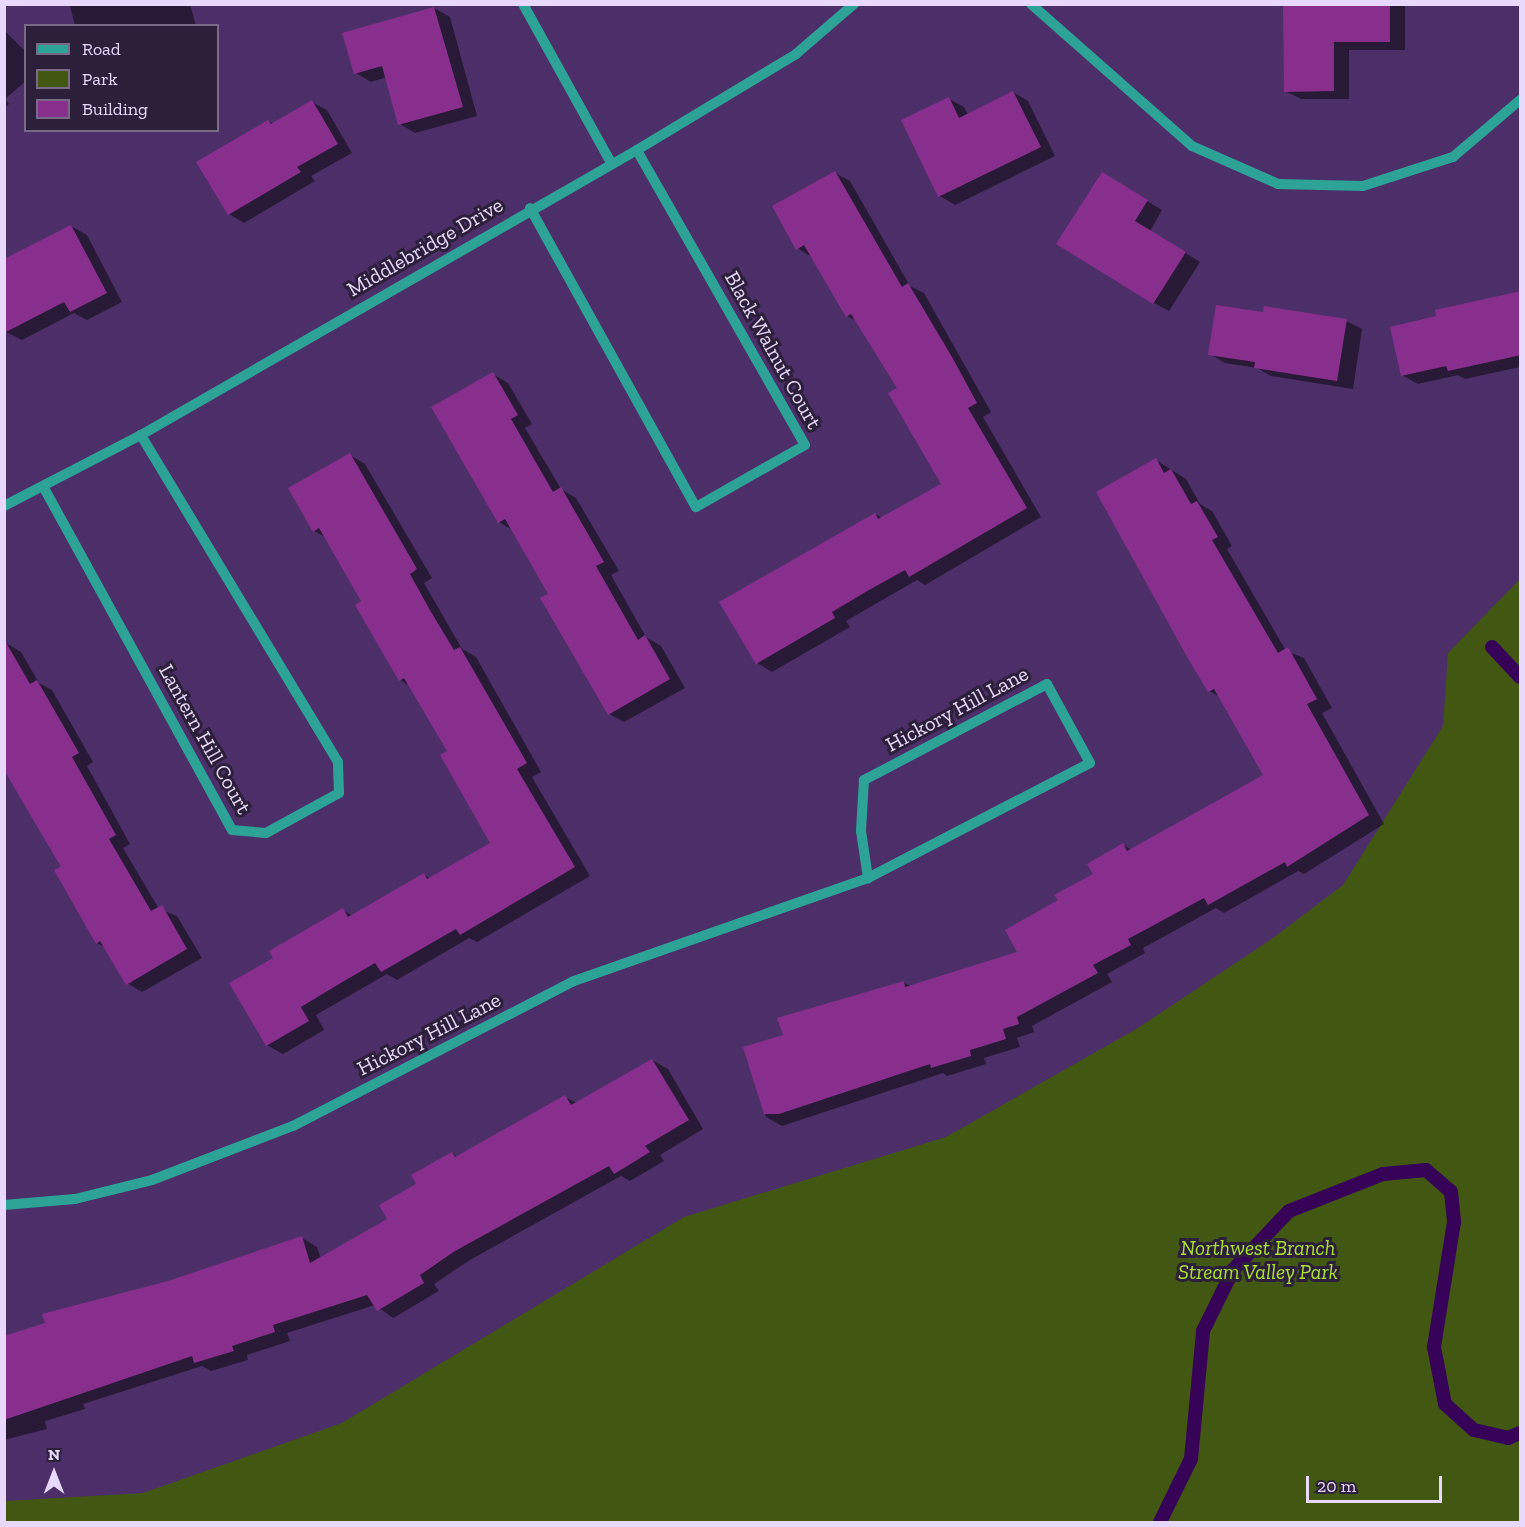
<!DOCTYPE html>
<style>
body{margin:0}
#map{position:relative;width:1525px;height:1527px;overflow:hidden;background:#4c2f68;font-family:"Zilla Slab",serif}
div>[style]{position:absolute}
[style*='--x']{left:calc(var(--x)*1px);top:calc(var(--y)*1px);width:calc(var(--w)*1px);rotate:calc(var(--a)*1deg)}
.green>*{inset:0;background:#425711}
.shadow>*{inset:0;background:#0007}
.stream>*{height:14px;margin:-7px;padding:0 7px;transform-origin:7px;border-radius:7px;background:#370359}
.building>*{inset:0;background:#882f8e}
.minor>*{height:10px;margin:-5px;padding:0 5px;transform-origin:5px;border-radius:5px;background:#2da398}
span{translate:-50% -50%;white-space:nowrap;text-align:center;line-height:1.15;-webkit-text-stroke:6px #2c1f39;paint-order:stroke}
.street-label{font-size:21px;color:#e8d8fb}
.park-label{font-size:21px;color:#ade132;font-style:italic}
.frame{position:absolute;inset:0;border:6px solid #e8d8fb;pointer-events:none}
.legend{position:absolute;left:24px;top:24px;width:195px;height:108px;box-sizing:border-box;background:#2c1f39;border:2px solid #776987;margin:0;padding:8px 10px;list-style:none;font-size:18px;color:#e8d8fb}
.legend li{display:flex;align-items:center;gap:12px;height:30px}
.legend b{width:30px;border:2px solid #776987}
.north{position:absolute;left:24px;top:1443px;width:60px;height:60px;-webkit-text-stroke:4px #2c1f39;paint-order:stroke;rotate:0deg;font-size:16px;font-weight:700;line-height:24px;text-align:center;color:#e8d8fb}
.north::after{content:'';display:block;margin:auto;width:21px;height:27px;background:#e8d8fb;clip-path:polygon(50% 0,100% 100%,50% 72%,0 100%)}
.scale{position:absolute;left:1306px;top:1476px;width:136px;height:27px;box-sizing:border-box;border:3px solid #e8d8fb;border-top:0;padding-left:8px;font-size:18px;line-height:21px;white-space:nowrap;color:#e8d8fb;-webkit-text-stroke:4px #2c1f39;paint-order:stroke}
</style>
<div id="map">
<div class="green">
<i style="clip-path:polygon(1520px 579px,1520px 1522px,5px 1522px,5px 1501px,143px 1493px,342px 1423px,684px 1217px,946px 1137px,1138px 1028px,1273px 938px,1343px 885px,1443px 726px,1448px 653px)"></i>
</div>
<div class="shadow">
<i style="clip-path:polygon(190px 4px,196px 26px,75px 26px,70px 6px)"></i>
<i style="clip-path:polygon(1284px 4px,1405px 4px,1405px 50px,1349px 50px,1349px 99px,1301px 99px,1285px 91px)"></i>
<i style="clip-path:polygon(434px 8px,450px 17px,477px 116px,415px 133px,400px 124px,387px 77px,371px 82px,356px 73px)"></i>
<i style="clip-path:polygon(4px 30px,26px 52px,26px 81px,5px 99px,9px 104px,4px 108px)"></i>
<i style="clip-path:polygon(1013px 92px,1028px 101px,1055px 156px,955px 205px,940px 196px,903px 121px,949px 99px,964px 107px,968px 115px)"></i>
<i style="clip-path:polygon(312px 102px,327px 110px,352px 153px,311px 176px,315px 181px,244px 223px,229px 214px,268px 121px,274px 124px)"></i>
<i style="clip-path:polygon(835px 173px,850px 181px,910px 286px,924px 293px,991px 412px,983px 417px,1041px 517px,925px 585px,917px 580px,846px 621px,850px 627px,772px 672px,757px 663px,875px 514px,882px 518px,943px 484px,899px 389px,858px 322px,847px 316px,812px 257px,797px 248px)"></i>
<i style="clip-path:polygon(1117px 183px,1162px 210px,1150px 231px,1200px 262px,1169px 311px,1154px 303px)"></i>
<i style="clip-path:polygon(71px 226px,87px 235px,122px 302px,87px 320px,74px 313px,22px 340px,6px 332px)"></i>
<i style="clip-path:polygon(1520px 296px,1520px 367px,1465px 379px,1458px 375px,1418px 384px,1402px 375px)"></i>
<i style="clip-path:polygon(1264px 314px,1346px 321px,1362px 329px,1353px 389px,1271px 376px,1257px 368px,1225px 363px,1210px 354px)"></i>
<i style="clip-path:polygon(493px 374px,508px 383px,532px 424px,525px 428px,561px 489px,576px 498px,619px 571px,611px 575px,646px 637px,661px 646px,685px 688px,624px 722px,609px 714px,550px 594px,514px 531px,499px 522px)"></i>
<i style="clip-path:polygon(350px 455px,365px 464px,432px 578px,424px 583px,462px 649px,476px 657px,541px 772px,532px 777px,590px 876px,477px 942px,469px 938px,397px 980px,387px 974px,316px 1015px,324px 1030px,283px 1054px,267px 1045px,275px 959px,343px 910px,353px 916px,424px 875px,431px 879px,492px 844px,449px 751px,411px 687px,400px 680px,363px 602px,327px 538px,314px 531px)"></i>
<i style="clip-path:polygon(1156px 460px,1186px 479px,1200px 504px,1212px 511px,1232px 546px,1227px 549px,1286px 651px,1304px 658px,1332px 708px,1322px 713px,1384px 824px,1304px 874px,1298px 871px,1224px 913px,1216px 908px,1143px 948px,1145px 953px,1107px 974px,1112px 982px,1032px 1026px,1034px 1032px,1017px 1038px,1020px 1047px,984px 1058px,986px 1064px,947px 1076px,943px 1073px,782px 1126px,766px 1117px,745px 1048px,785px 1035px,903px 982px,912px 987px,1020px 953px,1060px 901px,1095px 875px,1123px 845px,1132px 850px,1265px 776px,1220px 697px,1209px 691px)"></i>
<i style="clip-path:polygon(6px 643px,21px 652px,39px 683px,52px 690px,93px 762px,87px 766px,130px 844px,123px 848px,159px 909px,177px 916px,202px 958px,142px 992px,127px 983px,106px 948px,97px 943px,63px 867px)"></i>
<i style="clip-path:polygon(652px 1060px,668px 1069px,703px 1129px,660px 1155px,664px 1161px,630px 1181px,621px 1176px,470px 1260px,434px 1284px,439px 1291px,393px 1318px,375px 1305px,287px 1333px,290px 1341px,247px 1355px,248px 1360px,211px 1371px,202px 1366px,83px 1404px,85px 1409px,45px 1421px,47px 1429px,4px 1440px,4px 1343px,302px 1238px,317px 1247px,321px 1259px,389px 1219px,452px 1153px,458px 1157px,565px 1097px,577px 1103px)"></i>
</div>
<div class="stream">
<i style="--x:1492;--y:647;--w:41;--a:47"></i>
<i style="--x:1160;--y:1522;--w:70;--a:-63.8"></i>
<i style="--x:1191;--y:1459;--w:129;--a:-84.6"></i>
<i style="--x:1203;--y:1331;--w:68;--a:-63.8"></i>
<i style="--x:1233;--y:1270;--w:81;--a:-46.5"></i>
<i style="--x:1289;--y:1211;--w:101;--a:-21.5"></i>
<i style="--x:1383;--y:1174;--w:43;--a:-5.3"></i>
<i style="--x:1426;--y:1170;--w:33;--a:41"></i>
<i style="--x:1451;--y:1192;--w:30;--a:84"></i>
<i style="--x:1454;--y:1222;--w:127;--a:99.1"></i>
<i style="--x:1434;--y:1347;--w:58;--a:79.1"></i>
<i style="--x:1445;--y:1404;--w:39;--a:42"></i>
<i style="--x:1474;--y:1430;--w:35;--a:13"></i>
<i style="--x:1508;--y:1438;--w:13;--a:-23"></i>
</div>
<div class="building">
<i style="clip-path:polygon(1283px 4px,1390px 4px,1390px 42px,1334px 42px,1334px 91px,1284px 92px)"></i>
<i style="clip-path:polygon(434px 7px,463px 107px,398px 125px,382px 66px,354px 74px,342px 33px)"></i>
<i style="clip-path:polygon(1013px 91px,1041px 147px,938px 197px,901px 120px,949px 97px,959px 118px)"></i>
<i style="clip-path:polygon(312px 100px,338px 144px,297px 167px,301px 172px,228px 215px,196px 162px,268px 120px,271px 124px)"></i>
<i style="clip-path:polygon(835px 171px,902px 287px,908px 283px,952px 357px,977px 403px,968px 408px,1027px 508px,909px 577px,905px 570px,869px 590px,832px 612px,835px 618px,756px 664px,719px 602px,875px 513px,878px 519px,941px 484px,888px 393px,897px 388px,851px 314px,846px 317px,804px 245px,796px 250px,772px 206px)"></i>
<i style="clip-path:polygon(1102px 172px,1148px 200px,1135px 221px,1186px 252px,1153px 304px,1056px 244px)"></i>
<i style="clip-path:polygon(71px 225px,107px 293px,70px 312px,64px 302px,4px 333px,4px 259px)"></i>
<i style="clip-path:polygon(1521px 291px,1521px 355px,1448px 371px,1446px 366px,1401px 376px,1390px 327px,1436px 316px,1435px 310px)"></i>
<i style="clip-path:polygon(1216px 305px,1263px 312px,1264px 306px,1347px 319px,1337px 381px,1254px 368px,1255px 362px,1208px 355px)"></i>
<i style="clip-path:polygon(493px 372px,518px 415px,511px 419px,553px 492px,561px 487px,604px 562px,596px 566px,638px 640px,645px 635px,670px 679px,608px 715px,540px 598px,548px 594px,527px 557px,505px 519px,498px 523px,431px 407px)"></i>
<i style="clip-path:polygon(350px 453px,417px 569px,410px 574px,431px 612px,454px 650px,460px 647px,527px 763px,517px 769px,575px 867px,460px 935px,456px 929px,381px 972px,375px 963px,339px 984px,301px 1007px,309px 1021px,266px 1046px,229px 983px,273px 958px,269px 951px,343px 908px,348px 917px,424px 873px,427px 879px,490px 843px,440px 755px,447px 751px,404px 678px,399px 681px,355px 605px,361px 601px,319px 528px,313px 532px,288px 488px)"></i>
<i style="clip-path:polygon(1156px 458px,1164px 473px,1171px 469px,1191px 504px,1197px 501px,1218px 537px,1212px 540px,1278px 653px,1288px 647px,1317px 699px,1307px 704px,1369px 815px,1287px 867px,1285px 862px,1208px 905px,1204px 898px,1128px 939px,1131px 945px,1093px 965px,1098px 973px,1017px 1017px,1019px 1024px,1003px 1029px,1006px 1039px,970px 1050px,971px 1056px,931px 1068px,930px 1064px,779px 1114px,764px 1114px,743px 1047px,783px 1035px,777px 1018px,904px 981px,905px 987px,1017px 952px,1005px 930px,1058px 900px,1054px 895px,1093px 874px,1087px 864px,1123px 843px,1127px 851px,1263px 775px,1214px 689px,1208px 692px,1186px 655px,1096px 492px)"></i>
<i style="clip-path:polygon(4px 639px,30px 684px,37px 680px,79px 753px,72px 757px,116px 835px,109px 839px,151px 911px,162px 905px,187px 949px,126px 985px,100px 941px,96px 944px,54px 870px,61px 867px,4px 770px)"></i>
<i style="clip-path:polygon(652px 1059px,689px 1120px,645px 1146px,650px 1152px,614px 1174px,609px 1166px,455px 1251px,420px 1275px,424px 1283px,377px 1311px,367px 1295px,273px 1325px,275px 1332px,232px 1346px,234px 1351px,194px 1363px,192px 1356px,4px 1420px,4px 1336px,45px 1323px,42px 1314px,168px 1281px,302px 1236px,310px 1263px,387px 1219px,379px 1205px,416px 1184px,411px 1175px,452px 1152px,455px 1157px,565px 1095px,571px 1105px)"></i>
</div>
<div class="minor">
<i style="--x:523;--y:4;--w:182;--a:61"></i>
<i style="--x:1031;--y:4;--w:215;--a:41.4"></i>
<i style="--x:1192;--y:146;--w:94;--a:23.8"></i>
<i style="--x:1278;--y:184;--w:85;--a:1.3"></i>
<i style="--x:1363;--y:186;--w:95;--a:-17.9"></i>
<i style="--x:1453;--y:157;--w:88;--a:-40.4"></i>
<i style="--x:530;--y:208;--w:342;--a:61"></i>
<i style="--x:696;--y:507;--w:125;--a:-29.6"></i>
<i style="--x:805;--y:445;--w:339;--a:-119.7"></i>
<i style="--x:44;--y:488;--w:390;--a:61.2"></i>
<i style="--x:232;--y:830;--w:34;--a:5"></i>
<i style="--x:266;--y:833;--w:83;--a:-28.7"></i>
<i style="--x:339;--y:793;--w:31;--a:-92"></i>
<i style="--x:338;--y:762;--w:382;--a:-121.1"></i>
<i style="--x:4;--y:506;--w:154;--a:-27.4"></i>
<i style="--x:141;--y:435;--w:572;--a:-29.88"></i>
<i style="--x:637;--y:150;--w:186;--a:-31.1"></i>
<i style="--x:796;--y:54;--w:77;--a:-40.8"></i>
<i style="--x:4;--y:1205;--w:71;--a:-4.8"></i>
<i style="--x:75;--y:1199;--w:79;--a:-13.9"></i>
<i style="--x:152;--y:1180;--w:151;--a:-21"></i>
<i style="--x:293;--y:1126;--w:316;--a:-27.3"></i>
<i style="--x:574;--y:981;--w:312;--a:-19.3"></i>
<i style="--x:868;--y:878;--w:250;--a:-27.4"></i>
<i style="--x:1090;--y:763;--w:90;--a:-118.6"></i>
<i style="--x:1047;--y:684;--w:207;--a:152.3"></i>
<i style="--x:864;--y:780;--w:51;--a:93.4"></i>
<i style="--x:861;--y:831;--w:48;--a:81.5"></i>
</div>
<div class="street-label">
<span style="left:425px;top:247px;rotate:-30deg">Middlebridge Drive</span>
<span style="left:773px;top:350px;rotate:61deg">Black Walnut Court</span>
<span style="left:957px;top:709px;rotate:-28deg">Hickory Hill Lane</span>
<span style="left:205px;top:739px;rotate:61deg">Lantern Hill Court</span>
<span style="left:429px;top:1034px;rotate:-27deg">Hickory Hill Lane</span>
</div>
<div class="park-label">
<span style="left:1258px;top:1260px">Northwest Branch<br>Stream Valley Park</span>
</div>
<div class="frame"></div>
<ul class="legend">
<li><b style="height:8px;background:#2da398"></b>Road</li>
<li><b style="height:16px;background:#425711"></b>Park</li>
<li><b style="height:16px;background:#882f8e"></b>Building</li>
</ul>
<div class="north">N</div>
<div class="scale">20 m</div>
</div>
